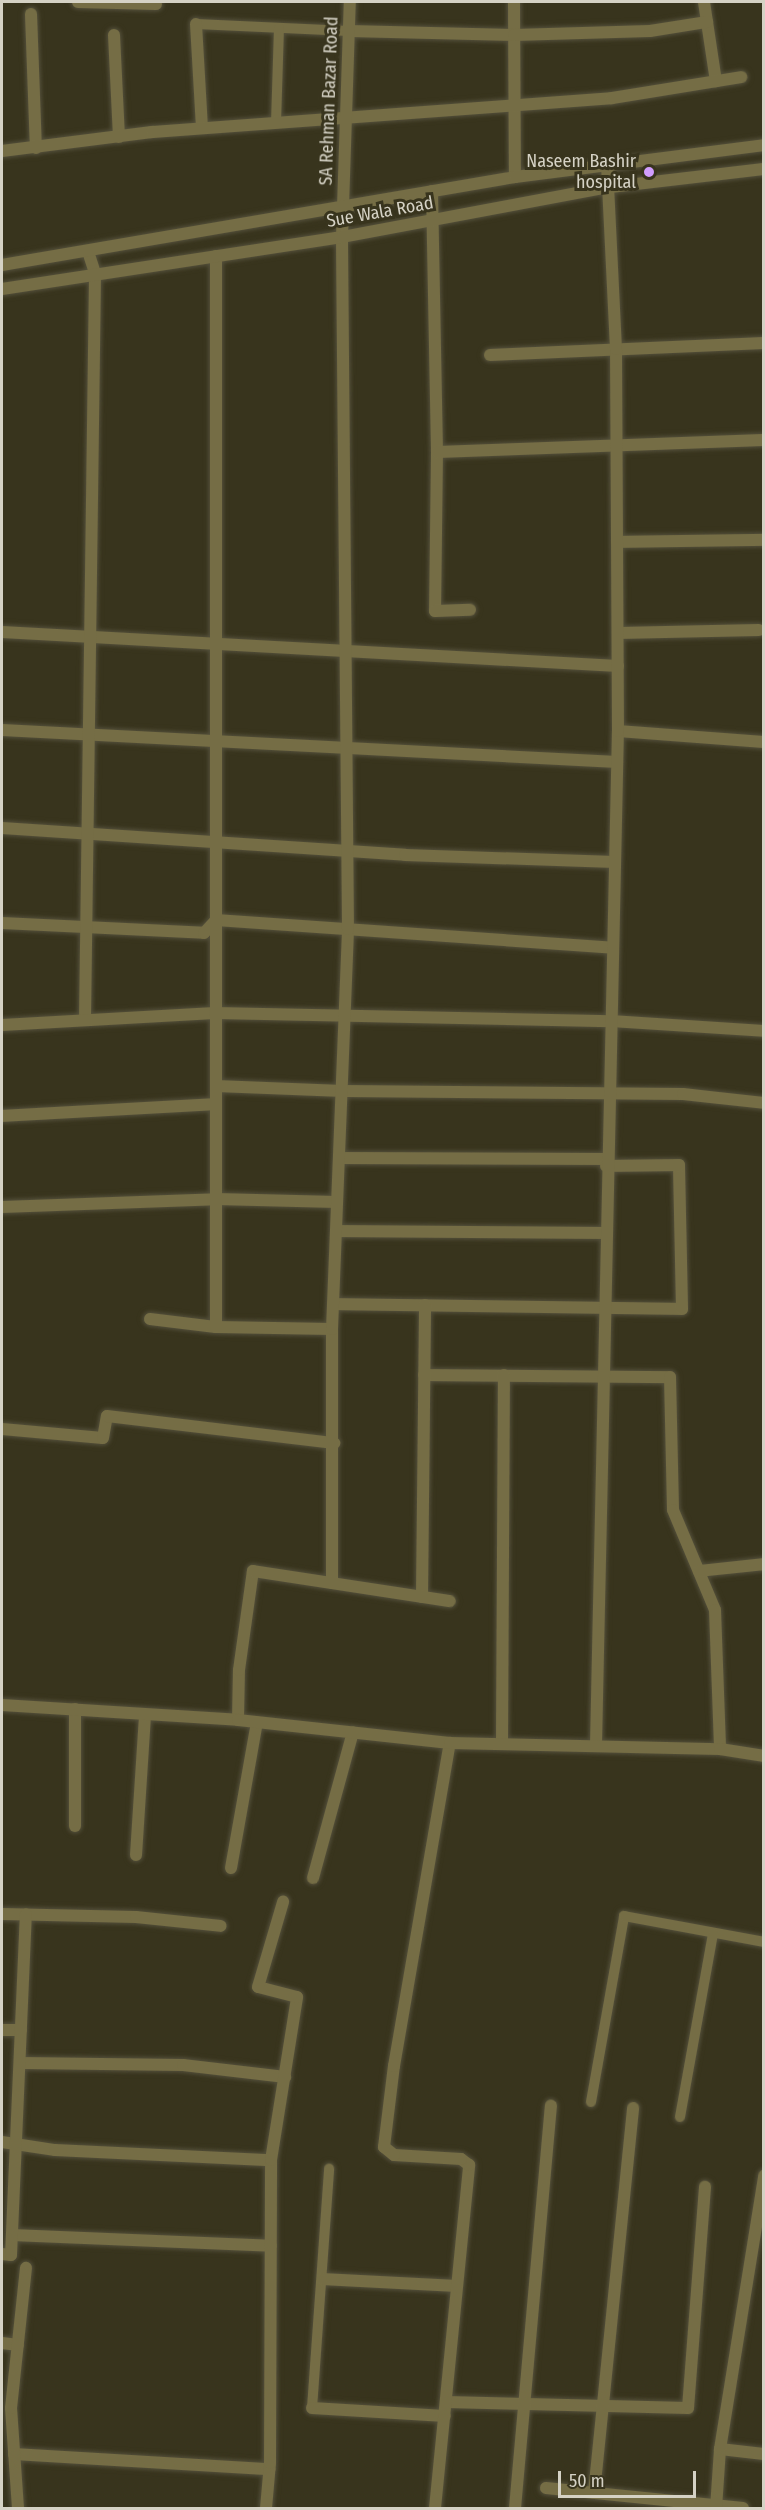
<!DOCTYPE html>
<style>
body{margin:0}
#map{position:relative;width:765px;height:2510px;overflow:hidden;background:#38341d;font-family:"Fira Sans Condensed",sans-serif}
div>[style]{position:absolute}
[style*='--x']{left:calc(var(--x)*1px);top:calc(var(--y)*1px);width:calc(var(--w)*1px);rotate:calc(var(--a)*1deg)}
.roads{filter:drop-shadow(0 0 2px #54503b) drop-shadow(0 0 2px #54503b)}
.service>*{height:10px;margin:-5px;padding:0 5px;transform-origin:5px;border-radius:5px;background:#756d45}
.minor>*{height:12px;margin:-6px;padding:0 6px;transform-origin:6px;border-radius:6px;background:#756d45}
.tertiary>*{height:12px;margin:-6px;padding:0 6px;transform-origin:6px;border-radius:6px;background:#756d45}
.dots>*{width:16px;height:16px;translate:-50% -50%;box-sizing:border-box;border:3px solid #38341d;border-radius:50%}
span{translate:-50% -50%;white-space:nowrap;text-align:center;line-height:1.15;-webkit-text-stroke:6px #38341d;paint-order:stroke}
.street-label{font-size:18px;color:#d5d2c5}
.poi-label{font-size:18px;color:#d5d2c5}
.right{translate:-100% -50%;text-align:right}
.frame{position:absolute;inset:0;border:3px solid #d5d2c5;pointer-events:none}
.scale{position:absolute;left:558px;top:2471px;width:138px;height:27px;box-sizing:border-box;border:3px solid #d5d2c5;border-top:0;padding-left:8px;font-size:18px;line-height:21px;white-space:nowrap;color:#d5d2c5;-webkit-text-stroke:4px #38341d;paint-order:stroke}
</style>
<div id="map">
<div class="roads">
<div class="service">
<i style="--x:196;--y:24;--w:153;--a:2.6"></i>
<i style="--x:276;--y:123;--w:95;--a:-88.2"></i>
<i style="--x:591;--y:2102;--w:189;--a:-79.9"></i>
<i style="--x:624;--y:1916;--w:142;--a:10.5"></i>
<i style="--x:680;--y:2117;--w:187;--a:-79.8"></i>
<i style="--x:312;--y:2408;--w:240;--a:-85.9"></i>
</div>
<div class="minor">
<i style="--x:78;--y:2;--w:78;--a:1.5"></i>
<i style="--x:514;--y:2;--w:175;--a:89.7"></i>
<i style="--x:704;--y:2;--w:80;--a:81.4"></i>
<i style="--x:31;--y:14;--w:134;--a:87.9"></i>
<i style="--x:196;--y:24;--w:104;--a:86.7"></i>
<i style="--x:349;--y:31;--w:165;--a:1.4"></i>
<i style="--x:514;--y:35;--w:136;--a:-1.7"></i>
<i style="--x:650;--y:31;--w:58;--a:-9"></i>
<i style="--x:114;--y:35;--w:102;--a:87.2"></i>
<i style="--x:2;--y:151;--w:151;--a:-7.2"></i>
<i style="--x:152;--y:132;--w:461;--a:-4.2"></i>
<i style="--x:612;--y:98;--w:131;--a:-9.2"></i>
<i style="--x:432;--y:191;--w:261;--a:88.9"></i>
<i style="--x:437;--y:452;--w:159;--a:90.7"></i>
<i style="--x:435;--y:611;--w:35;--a:-2"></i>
<i style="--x:490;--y:355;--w:274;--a:-2.5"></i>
<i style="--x:437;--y:452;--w:327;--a:-2.1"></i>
<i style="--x:617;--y:542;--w:147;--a:-0.8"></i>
<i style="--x:2;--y:632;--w:617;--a:3.16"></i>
<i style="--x:618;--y:633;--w:141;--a:-1.2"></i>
<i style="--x:2;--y:730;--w:616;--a:2.98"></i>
<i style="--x:618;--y:731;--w:146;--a:4.3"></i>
<i style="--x:2;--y:828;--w:404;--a:3.8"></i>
<i style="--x:405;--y:855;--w:210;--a:1.9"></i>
<i style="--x:2;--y:923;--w:202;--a:2.8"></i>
<i style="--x:204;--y:933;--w:18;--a:-47"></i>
<i style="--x:216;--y:920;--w:398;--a:4"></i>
<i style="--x:85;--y:1020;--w:747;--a:-89.23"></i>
<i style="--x:95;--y:273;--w:23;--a:-108"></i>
<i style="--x:2;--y:1025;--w:213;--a:-3.2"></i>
<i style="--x:215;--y:1013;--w:396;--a:1.2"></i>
<i style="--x:611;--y:1021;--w:153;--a:3.7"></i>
<i style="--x:216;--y:1086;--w:127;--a:2.3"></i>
<i style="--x:343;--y:1091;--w:340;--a:0.5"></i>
<i style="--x:683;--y:1094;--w:81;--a:6.3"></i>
<i style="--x:2;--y:1116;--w:214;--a:-3.2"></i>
<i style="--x:340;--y:1158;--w:266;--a:0.2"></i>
<i style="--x:2;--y:1207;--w:214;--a:-2.1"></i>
<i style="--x:216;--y:1199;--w:121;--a:1.4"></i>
<i style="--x:336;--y:1231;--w:268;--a:0.4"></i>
<i style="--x:333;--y:1304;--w:349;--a:0.8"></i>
<i style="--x:682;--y:1309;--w:144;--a:-91.2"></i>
<i style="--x:679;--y:1165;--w:73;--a:179.2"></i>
<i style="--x:150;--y:1319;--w:66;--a:6.9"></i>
<i style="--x:216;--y:1327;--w:116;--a:1"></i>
<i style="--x:216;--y:1327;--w:1071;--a:-90"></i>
<i style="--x:424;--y:1375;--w:246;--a:0.5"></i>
<i style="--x:670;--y:1377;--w:133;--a:88.7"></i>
<i style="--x:673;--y:1510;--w:108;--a:67.2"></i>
<i style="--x:715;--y:1610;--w:139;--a:87.9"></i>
<i style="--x:2;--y:1429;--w:101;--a:5.1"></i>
<i style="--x:103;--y:1438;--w:22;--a:-80"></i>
<i style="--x:107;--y:1416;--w:229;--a:6.8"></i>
<i style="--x:699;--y:1571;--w:65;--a:-6.1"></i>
<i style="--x:332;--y:1583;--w:254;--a:-90"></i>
<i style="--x:332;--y:1329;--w:400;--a:-87.7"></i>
<i style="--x:348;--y:929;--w:692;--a:-90.5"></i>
<i style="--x:342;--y:237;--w:235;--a:-88.1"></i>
<i style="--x:422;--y:1597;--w:292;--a:-89.4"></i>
<i style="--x:75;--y:1709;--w:117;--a:90"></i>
<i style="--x:238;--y:1720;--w:50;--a:-88.9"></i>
<i style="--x:239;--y:1670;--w:100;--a:-82"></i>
<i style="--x:253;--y:1571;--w:199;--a:8.7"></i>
<i style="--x:502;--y:1744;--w:369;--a:-89.7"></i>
<i style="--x:596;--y:1745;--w:1014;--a:-88.76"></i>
<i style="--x:618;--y:731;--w:382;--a:-90.3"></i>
<i style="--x:616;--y:349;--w:183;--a:-92.8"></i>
<i style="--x:136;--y:1855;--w:141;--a:-86.3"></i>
<i style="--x:231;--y:1868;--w:148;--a:-79.9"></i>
<i style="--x:313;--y:1878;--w:151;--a:-74.7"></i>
<i style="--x:2;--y:1914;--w:134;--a:1.3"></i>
<i style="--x:136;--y:1917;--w:85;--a:6"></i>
<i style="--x:2;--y:2030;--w:19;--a:0"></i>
<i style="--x:20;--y:2063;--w:163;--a:0.7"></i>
<i style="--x:183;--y:2065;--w:103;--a:6.7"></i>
<i style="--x:2;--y:2142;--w:54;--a:8.6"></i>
<i style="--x:55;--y:2150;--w:216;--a:2.7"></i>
<i style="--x:12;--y:2235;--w:259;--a:2.4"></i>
<i style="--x:2;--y:2254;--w:9;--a:6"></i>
<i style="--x:11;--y:2255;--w:341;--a:-87.5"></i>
<i style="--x:323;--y:2279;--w:133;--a:3"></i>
<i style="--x:2;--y:2343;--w:16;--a:7"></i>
<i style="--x:446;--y:2402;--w:242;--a:1.4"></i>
<i style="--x:688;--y:2408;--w:222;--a:-85.6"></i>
<i style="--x:312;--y:2408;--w:133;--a:3.4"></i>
<i style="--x:720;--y:2449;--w:44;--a:6.5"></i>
<i style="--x:14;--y:2454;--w:256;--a:3.4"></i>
<i style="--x:546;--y:2488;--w:198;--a:5.8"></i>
<i style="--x:594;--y:2493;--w:387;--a:-84.2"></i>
<i style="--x:18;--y:2508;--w:100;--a:-94"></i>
<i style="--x:11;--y:2408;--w:141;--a:-83.9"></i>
<i style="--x:266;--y:2508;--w:45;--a:-84.9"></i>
<i style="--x:270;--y:2463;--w:303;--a:-89.8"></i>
<i style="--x:271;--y:2160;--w:165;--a:-80.9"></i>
<i style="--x:297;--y:1997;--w:40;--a:-165.6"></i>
<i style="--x:258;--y:1987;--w:89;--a:-73.6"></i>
<i style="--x:435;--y:2508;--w:345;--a:-84.3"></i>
<i style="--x:469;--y:2165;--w:10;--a:-143"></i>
<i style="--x:461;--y:2159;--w:67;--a:-176.6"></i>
<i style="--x:394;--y:2155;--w:13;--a:-141"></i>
<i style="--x:384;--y:2147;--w:82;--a:-83"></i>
<i style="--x:394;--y:2066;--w:328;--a:-80.2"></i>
<i style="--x:515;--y:2508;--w:404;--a:-84.9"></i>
<i style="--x:716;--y:2508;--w:59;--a:-86.1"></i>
<i style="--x:720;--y:2449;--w:277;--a:-80.8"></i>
</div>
<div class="tertiary">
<i style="--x:2;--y:265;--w:520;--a:-9.73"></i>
<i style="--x:515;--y:177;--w:251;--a:-7.3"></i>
<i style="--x:2;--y:289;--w:344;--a:-8.7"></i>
<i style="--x:342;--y:237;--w:273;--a:-10.6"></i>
<i style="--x:610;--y:187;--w:155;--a:-6.7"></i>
<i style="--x:2;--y:1705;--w:236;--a:3.6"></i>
<i style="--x:238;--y:1720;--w:213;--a:6.2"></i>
<i style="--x:450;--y:1743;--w:270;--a:1.3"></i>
<i style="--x:720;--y:1749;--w:45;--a:9"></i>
</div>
</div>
<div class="dots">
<i style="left:649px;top:172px;background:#d19dfe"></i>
</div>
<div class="street-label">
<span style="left:329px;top:101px;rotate:-88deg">SA Rehman Bazar Road</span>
<span style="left:380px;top:212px;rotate:-10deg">Sue Wala Road</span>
</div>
<div class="poi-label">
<span class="right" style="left:636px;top:172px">Naseem Bashir<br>hospital</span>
</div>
<div class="frame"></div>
<div class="scale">50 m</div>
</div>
